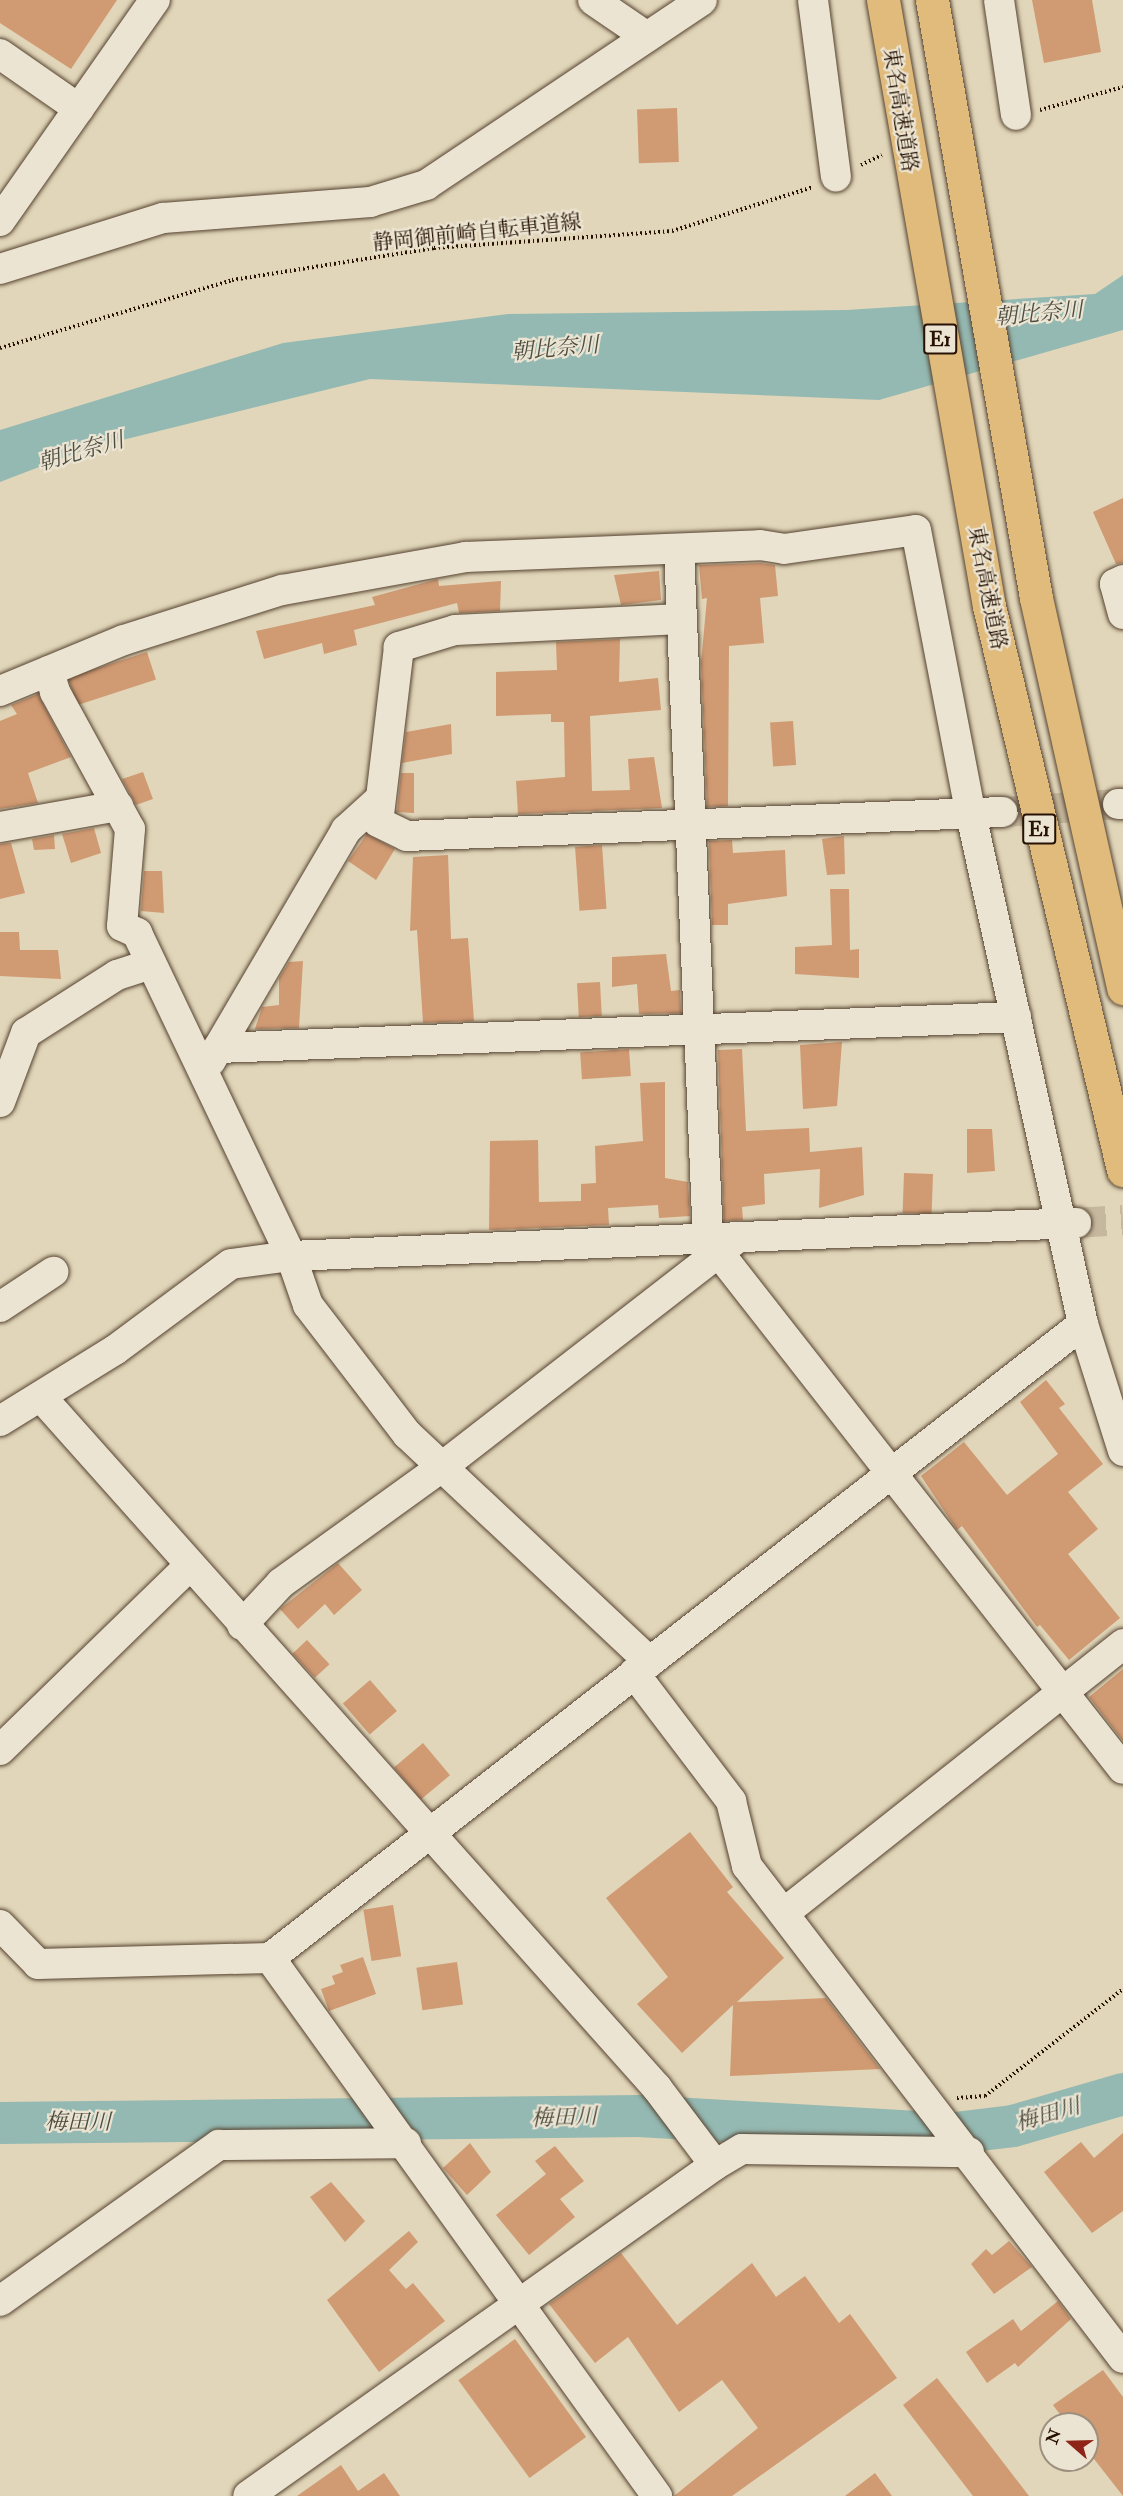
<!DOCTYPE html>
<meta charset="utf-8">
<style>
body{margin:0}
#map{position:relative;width:1123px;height:2496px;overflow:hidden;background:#e1d6b9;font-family:"IM FELL Double Pica","Noto Serif JP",serif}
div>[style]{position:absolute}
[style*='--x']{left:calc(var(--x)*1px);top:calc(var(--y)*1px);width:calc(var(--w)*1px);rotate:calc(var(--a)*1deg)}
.water>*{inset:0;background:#94b9b2}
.river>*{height:42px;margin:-21px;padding:0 21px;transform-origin:21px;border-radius:21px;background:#94b9b2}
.building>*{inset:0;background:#d09a73;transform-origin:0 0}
.minor-tunnel>*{height:30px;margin-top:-15px;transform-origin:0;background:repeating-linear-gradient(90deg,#c5b89e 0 30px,transparent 0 45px)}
.path>*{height:4px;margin-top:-2px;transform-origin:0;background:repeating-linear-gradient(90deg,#261102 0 1.5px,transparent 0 4.5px)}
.roads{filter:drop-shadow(0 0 2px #554230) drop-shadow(0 0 2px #554230)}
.minor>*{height:30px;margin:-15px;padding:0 15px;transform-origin:15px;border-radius:15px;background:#ece4d2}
.highway>*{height:33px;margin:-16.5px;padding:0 16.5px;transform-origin:16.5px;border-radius:16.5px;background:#e0bb7c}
span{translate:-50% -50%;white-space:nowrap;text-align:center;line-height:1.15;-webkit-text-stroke:4.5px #ece4d2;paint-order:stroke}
.shield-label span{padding:2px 4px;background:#ece4d2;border:2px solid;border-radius:4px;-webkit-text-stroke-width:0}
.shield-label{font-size:20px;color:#261102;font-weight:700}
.street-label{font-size:21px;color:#261102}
.water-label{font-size:22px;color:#4c4c40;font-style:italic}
.north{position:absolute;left:1039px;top:2412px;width:60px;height:60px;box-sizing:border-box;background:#ece4d2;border:2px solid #9d907f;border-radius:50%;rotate:290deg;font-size:16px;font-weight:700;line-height:24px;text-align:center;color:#261102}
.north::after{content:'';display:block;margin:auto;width:21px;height:27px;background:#8f2418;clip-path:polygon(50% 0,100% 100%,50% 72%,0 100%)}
</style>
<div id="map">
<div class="water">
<i style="clip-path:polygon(1123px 275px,1123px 330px,879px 400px,370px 379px,86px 449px,0 482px,0 430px,283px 343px,508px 314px,847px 310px,1095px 294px)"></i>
</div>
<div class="river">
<i style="--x:0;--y:2123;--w:639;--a:-0.63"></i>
<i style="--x:639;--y:2116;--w:309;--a:3.3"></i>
<i style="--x:947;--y:2134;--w:66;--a:-6.9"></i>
<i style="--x:1013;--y:2126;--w:115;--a:-16.2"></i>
</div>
<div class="building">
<i style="clip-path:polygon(0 0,117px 0,71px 69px,0 23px)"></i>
<i style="clip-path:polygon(1032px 0,1092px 0,1101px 52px,1044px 63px)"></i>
<i style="left:677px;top:108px;width:54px;height:40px;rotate:88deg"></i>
<i style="clip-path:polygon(1123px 498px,1123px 563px,1116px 564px,1093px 512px)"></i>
<i style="clip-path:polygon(760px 563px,775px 565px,778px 596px,760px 598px,764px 643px,729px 646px,728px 806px,707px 807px,701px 663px,707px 598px,702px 599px,699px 565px)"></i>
<i style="clip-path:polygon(659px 571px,661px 600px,621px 605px,614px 575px)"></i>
<i style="clip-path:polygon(438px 579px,439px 586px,501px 581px,500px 611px,459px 613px,457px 603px,354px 630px,357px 645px,324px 654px,322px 643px,264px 659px,256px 631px,375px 605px,372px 597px)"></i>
<i style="clip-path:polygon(620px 639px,619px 682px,658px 678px,661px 710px,590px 716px,592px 791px,630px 790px,628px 759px,654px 757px,662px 808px,518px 814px,516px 781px,565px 777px,564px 722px,551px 722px,551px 714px,496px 716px,496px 672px,557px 670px,556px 642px)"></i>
<i style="left:147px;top:652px;width:29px;height:83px;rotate:72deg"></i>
<i style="clip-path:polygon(38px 694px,71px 757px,28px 773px,38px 803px,0 809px,0 721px,17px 714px,11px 705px)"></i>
<i style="left:793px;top:721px;width:44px;height:23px;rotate:86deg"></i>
<i style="clip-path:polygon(451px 724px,452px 754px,402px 763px,406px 732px)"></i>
<i style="clip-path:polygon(143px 772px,153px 799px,136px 805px,122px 779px)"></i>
<i style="clip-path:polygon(401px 773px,414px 773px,414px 813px,397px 812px)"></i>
<i style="clip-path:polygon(94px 828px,101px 853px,71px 863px,62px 834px)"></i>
<i style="clip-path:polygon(367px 834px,395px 849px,376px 880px,348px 861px)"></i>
<i style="clip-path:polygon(54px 835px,55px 849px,34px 850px,32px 839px)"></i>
<i style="clip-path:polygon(844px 836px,845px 874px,827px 875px,822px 839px)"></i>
<i style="clip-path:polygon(732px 840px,733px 853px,785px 850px,787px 896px,728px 904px,728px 925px,712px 925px,709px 841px)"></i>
<i style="clip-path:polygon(11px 843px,25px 893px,0 899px,0 844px)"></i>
<i style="left:602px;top:845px;width:64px;height:27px;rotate:86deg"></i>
<i style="clip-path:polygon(448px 855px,451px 939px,468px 938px,474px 1021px,423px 1023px,417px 930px,410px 931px,413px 857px)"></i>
<i style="clip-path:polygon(144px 871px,162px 871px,164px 913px,141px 911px)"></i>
<i style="clip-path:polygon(830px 889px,849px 889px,850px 950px,859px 949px,859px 978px,795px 974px,795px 947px,832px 945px)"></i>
<i style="clip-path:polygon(0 932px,19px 932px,20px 950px,58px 950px,61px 979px,0 976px)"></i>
<i style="clip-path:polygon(666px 954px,671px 991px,680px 990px,681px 1013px,639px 1014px,637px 984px,612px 987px,612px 957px)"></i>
<i style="clip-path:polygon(303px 961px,299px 1028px,255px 1029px,262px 1007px,279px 1005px,279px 978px,289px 962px)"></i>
<i style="left:600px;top:982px;width:34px;height:23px;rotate:87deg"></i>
<i style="clip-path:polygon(842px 1042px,837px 1106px,803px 1109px,800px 1045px)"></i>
<i style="left:629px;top:1049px;width:27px;height:49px;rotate:86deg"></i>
<i style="clip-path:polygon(742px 1049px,746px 1131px,809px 1128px,810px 1152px,862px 1147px,864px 1195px,819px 1208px,820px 1169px,764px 1174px,765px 1204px,742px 1207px,743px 1220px,724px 1221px,718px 1050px)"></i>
<i style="clip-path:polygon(665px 1082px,665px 1178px,688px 1182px,690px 1216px,659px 1218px,658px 1205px,608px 1208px,609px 1225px,489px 1230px,490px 1141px,538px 1140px,539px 1202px,581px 1201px,581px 1184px,596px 1183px,595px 1146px,643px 1141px,640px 1083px)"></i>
<i style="clip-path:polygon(967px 1129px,992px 1129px,995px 1171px,967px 1173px)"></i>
<i style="left:904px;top:1173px;width:29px;height:40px;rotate:2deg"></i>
<i style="clip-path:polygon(1046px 1380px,1065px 1404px,1059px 1408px,1103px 1464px,1068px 1492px,1098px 1529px,1068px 1554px,1120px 1618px,1069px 1660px,1040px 1625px,1037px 1627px,962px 1526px,957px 1530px,921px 1476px,964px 1442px,1007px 1495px,1058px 1454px,1020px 1402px)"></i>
<i style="clip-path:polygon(338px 1563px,362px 1590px,334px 1615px,325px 1604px,298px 1629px,280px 1609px)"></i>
<i style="left:307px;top:1640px;width:33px;height:20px;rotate:47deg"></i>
<i style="clip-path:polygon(1123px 1669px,1123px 1741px,1089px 1697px)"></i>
<i style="left:370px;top:1680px;width:41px;height:36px;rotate:49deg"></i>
<i style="left:423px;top:1743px;width:42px;height:38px;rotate:50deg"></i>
<i style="clip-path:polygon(690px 1832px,733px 1887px,727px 1892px,784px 1958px,737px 2002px,826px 1998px,880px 2069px,730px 2076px,733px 2005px,682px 2053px,637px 2004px,668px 1977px,606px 1898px)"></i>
<i style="left:393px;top:1905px;width:52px;height:30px;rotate:81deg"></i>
<i style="clip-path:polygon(363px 1957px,376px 1994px,329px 2011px,321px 1989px,335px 1984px,332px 1976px,343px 1972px,340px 1965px)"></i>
<i style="left:457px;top:1962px;width:43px;height:41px;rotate:82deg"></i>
<i style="clip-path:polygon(1123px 2133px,1123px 2211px,1092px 2233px,1044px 2172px,1081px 2142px,1094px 2158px)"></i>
<i style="clip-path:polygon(470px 2143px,491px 2172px,467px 2195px,443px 2168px)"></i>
<i style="clip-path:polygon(555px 2146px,584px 2181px,560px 2199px,575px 2217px,529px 2255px,496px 2215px,546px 2174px,535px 2161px)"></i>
<i style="clip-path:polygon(331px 2182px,365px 2221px,345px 2242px,310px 2197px)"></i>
<i style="clip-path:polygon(409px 2231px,418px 2242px,389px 2270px,406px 2289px,413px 2283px,445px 2321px,379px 2372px,327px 2300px)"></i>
<i style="clip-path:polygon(1009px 2241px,1032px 2267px,994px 2294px,971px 2264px,986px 2249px,992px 2255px)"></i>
<i style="clip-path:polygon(621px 2253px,677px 2325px,752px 2263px,776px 2297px,805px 2276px,839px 2323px,850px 2314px,897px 2378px,732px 2496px,674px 2496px,758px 2428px,722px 2380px,679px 2412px,628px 2337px,595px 2363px,549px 2304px)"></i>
<i style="clip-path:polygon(1058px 2301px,1071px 2319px,1018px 2367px,1015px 2363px,987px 2383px,966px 2352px,1013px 2319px,1021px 2331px)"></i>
<i style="left:515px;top:2339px;width:121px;height:70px;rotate:54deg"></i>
<i style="clip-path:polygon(1103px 2370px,1123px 2397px,1123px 2496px,1087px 2450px,1087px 2424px,1067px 2424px,1053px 2405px)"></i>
<i style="clip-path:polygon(937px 2378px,979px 2431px,1029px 2496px,973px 2496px,903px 2405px)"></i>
<i style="clip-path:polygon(341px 2465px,358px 2491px,384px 2473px,400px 2496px,297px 2496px)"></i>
<i style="clip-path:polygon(875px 2473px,892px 2496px,845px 2496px)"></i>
</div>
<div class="minor-tunnel">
<i style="--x:1003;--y:812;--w:115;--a:-4"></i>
<i style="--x:1076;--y:1223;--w:47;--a:-3.7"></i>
</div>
<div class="path">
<i style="--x:1040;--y:110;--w:86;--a:-15.5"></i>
<i style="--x:861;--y:165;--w:23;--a:-25"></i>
<i style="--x:0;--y:348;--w:242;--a:-16.3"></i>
<i style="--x:232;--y:280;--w:205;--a:-9"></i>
<i style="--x:434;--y:248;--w:239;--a:-4.1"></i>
<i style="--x:672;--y:231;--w:148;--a:-17.3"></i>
<i style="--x:957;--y:2098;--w:28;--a:-4"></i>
<i style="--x:985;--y:2096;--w:175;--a:-37.8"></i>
</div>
<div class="roads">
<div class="minor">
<i style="--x:593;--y:0;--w:65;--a:34.4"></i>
<i style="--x:813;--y:0;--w:178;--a:82.6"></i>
<i style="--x:999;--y:0;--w:116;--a:81.6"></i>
<i style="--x:0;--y:54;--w:96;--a:34.8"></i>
<i style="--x:0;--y:221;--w:270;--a:-55"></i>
<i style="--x:0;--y:269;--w:171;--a:-17.4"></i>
<i style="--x:163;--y:218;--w:208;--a:-4.4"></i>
<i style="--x:370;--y:202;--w:59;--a:-16.9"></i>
<i style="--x:426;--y:185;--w:332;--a:-33.8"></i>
<i style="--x:679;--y:549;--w:692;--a:87.6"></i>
<i style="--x:1123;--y:580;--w:9;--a:153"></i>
<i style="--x:1115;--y:584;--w:31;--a:75"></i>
<i style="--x:681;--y:619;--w:226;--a:177.2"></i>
<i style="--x:455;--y:630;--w:59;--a:163.1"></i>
<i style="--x:399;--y:647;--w:176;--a:96.8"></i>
<i style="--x:378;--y:822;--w:32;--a:26"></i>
<i style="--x:407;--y:836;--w:596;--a:-2.31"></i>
<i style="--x:49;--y:671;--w:22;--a:74"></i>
<i style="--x:55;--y:692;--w:156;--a:61.3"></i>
<i style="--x:130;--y:829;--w:97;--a:94.7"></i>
<i style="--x:122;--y:926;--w:17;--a:25"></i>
<i style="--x:137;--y:933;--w:358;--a:64.5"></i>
<i style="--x:291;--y:1256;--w:52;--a:70.9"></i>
<i style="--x:308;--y:1305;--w:163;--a:52.5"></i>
<i style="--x:407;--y:1434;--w:333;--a:43.2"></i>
<i style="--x:0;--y:691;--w:134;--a:-22.4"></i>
<i style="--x:124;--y:640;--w:166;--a:-17.6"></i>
<i style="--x:282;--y:590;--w:186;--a:-10.2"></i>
<i style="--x:465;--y:557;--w:295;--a:-2.3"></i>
<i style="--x:760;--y:545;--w:24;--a:9"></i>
<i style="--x:784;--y:549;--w:133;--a:-8.2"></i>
<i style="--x:916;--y:530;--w:285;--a:79.1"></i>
<i style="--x:970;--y:810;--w:526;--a:77.6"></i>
<i style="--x:1083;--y:1324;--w:133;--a:72.5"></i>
<i style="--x:1118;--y:804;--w:5;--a:0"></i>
<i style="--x:0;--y:827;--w:120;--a:-10.1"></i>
<i style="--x:218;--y:1048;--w:799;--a:-2.22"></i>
<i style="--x:210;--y:1062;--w:269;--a:-59.6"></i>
<i style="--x:346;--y:830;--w:45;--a:-42.3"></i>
<i style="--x:0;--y:1102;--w:74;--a:-69.4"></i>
<i style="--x:26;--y:1033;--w:108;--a:-32.5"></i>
<i style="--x:117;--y:975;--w:36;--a:-18"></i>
<i style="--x:719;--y:1253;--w:655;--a:51.94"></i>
<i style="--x:0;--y:1307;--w:64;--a:-33.4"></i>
<i style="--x:43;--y:1399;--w:923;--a:48.29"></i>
<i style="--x:657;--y:2088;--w:96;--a:53"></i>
<i style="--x:715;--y:2165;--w:572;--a:144.67"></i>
<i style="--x:0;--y:1421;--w:135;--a:-31.7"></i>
<i style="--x:115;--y:1350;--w:144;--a:-36.6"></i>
<i style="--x:231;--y:1264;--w:61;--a:-7.6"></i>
<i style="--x:291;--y:1256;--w:786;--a:-2.41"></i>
<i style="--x:242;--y:1625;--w:57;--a:-47.1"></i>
<i style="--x:281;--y:1583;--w:198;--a:-35.8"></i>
<i style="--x:442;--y:1467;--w:371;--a:-37.8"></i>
<i style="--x:634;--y:1673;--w:161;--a:52.8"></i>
<i style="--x:731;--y:1801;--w:67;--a:76.2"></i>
<i style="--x:747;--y:1866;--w:619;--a:52.61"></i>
<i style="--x:0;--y:1750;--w:264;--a:-44.2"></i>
<i style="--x:784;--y:1913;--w:433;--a:-38.4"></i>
<i style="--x:0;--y:1925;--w:54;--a:45.7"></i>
<i style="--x:38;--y:1964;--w:232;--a:-1.5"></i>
<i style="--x:270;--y:1958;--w:663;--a:54.27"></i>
<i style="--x:270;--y:1958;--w:1031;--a:-37.95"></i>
<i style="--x:715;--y:2165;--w:31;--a:-31"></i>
<i style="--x:742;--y:2149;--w:227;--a:0.8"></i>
<i style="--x:0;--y:2301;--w:269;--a:-35.5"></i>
<i style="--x:219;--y:2145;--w:187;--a:-0.6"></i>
</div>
<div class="highway">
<i style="--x:883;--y:0;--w:615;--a:80.08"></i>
<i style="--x:989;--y:606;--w:580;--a:76.63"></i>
<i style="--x:932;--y:0;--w:607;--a:80.13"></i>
<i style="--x:1036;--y:598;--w:400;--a:77.4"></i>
</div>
</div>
<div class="shield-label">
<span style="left:940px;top:339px">E1</span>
<span style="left:1039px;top:829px">E1</span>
</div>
<div class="street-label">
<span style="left:900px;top:110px;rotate:81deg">東名高速道路</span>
<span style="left:477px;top:233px;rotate:-6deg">静岡御前崎自転車道線</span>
<span style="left:987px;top:588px;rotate:79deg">東名高速道路</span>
</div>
<div class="water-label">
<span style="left:1039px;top:314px;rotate:-5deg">朝比奈川</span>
<span style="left:555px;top:349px;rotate:-5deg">朝比奈川</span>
<span style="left:81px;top:452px;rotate:-16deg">朝比奈川</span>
<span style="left:1048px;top:2115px;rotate:-16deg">梅田川</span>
<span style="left:564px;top:2118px;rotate:-2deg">梅田川</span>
<span style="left:78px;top:2123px">梅田川</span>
</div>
<div class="north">N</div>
</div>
